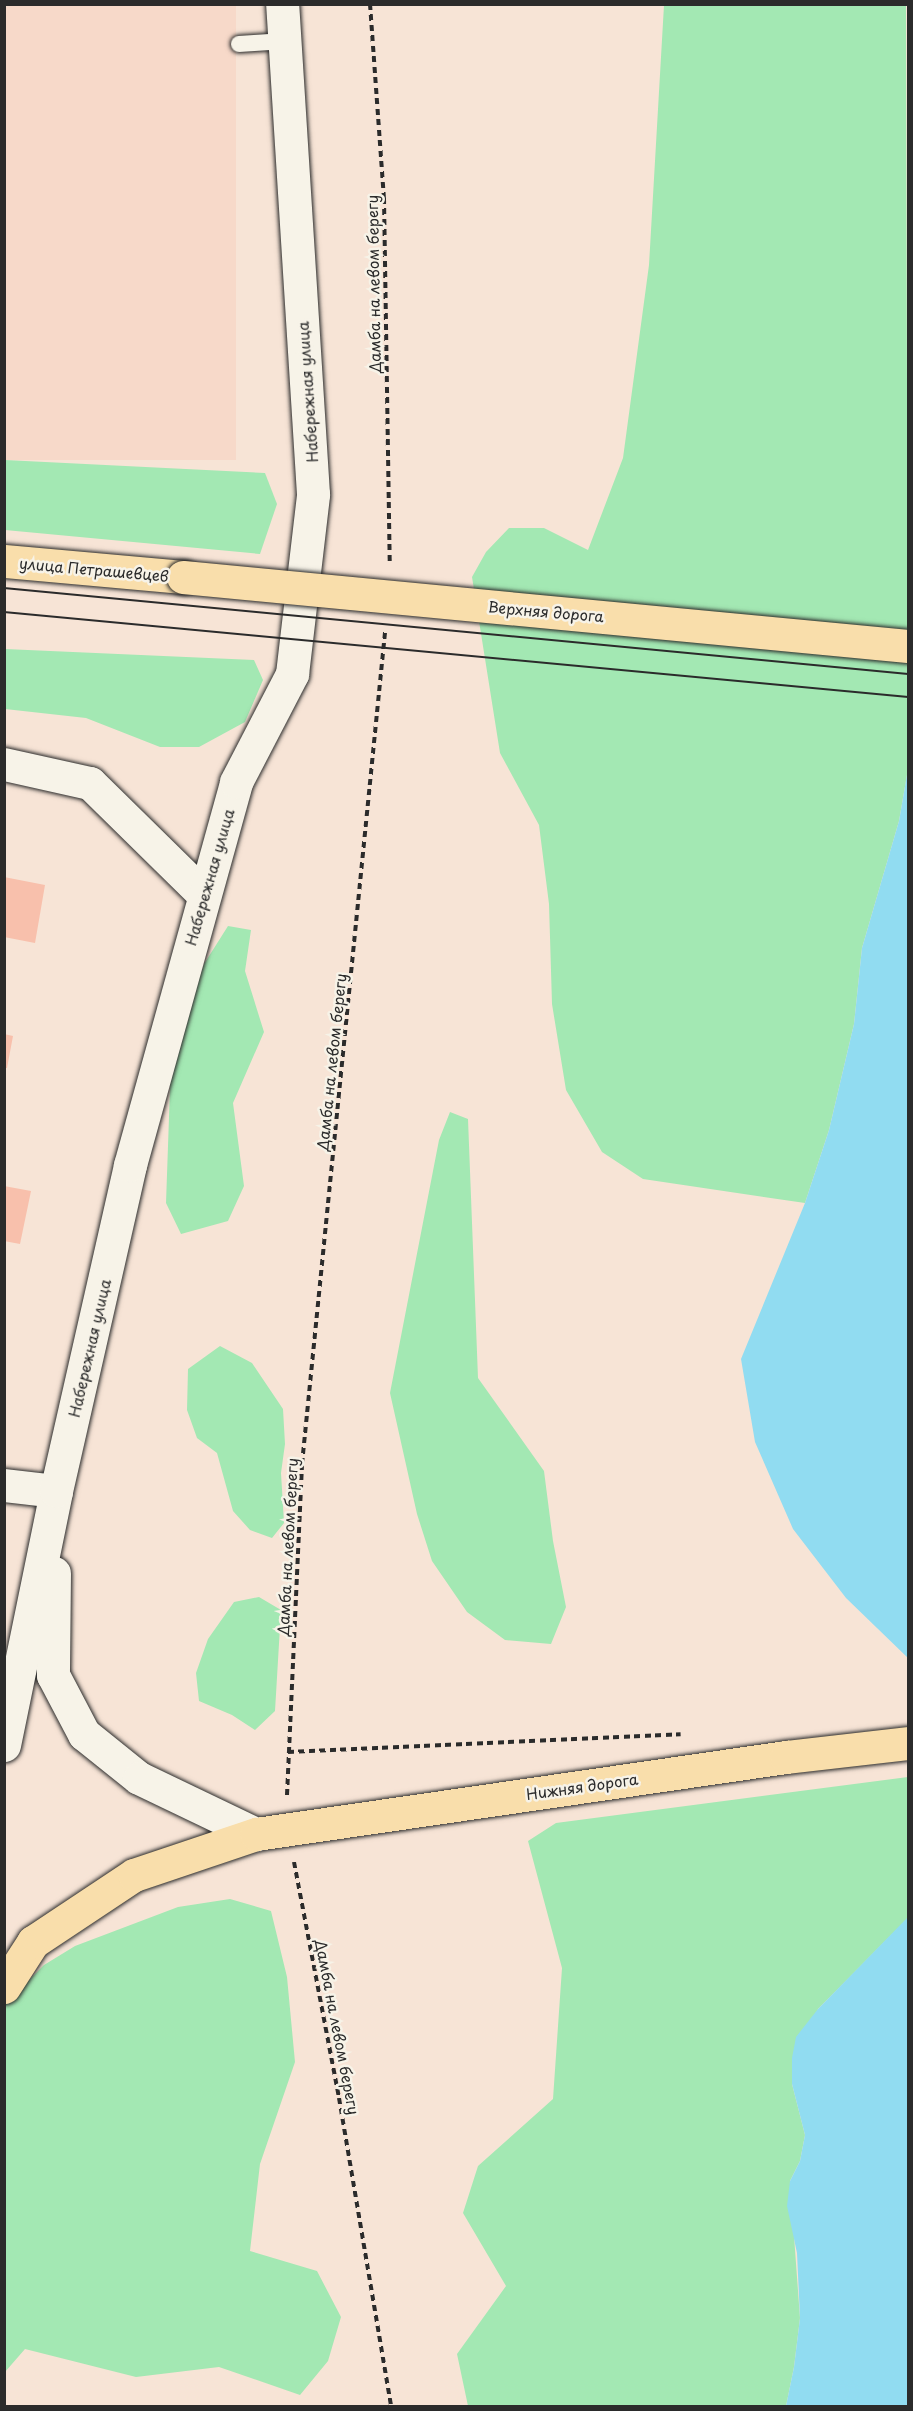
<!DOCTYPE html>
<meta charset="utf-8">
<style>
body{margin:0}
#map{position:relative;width:913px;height:2411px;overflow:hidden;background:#f7e4d6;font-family:"Playpen Sans",sans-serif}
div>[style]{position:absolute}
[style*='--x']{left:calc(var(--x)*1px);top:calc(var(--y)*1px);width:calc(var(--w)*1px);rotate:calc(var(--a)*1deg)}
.built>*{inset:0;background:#f7d9c9;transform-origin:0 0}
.green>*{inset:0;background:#a3e8b3}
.water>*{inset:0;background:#91dcf1}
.building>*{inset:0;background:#f8c0ac}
.path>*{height:4px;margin-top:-2px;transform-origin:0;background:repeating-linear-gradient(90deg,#2b2b2b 0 6px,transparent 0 10.5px)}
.roads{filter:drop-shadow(0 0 2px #2b2b2b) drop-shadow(0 0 2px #2b2b2b)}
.lane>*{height:16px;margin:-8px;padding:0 8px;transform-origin:8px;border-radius:8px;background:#f7f3e8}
.street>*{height:33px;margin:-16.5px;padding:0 16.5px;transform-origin:16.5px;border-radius:16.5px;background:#f7f3e8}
.secondary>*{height:33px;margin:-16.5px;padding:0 16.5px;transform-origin:16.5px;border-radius:16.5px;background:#f7f3e8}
.primary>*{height:33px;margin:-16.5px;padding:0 16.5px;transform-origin:16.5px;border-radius:16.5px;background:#f9deab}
.tram>*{height:1.5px;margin:-0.75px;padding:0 0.75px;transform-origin:0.75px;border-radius:0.75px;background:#2b2b2b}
.bridges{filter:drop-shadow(0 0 2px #2b2b2b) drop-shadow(0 0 2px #2b2b2b)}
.primary-bridge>*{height:33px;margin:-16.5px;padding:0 16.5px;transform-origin:16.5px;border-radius:16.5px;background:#f9deab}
span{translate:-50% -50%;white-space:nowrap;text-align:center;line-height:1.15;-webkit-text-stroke:5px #f7f3e8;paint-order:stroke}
.street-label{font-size:15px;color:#2b2b2b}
.frame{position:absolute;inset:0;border:6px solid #2b2b2b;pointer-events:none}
</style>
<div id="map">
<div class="built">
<i style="left:5px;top:5px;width:231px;height:455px"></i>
</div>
<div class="green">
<i style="clip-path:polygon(664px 5px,906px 5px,908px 769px,899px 821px,862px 948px,854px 1024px,829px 1130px,805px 1203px,643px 1179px,602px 1152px,566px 1090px,552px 1004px,549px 904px,539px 825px,500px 753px,472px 577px,486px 552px,509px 528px,544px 528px,588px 550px,623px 458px,649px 265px)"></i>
<i style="clip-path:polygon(5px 460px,265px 473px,277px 504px,260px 554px,5px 530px)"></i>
<i style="clip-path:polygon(5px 649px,254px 660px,263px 680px,245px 722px,199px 747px,160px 747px,86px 718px,5px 709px)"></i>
<i style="clip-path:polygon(228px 926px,251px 930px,245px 971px,264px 1032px,233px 1103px,244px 1186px,228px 1221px,181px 1234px,166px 1203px,171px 1060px,204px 964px)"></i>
<i style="clip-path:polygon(450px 1112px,468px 1119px,478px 1378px,544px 1471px,553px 1541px,566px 1607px,551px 1644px,505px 1640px,467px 1612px,432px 1561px,417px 1514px,390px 1393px,439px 1140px)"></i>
<i style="clip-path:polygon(220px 1346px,252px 1363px,283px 1409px,285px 1444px,281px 1473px,284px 1523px,272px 1538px,250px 1530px,233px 1511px,217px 1453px,197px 1438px,187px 1410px,188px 1369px)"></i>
<i style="clip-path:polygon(259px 1597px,281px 1610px,275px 1711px,255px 1730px,232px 1715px,199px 1701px,196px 1673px,208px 1639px,234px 1602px)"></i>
<i style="clip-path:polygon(908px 1777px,907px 1919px,818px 2009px,792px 2084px,805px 2135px,800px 2161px,790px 2181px,800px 2318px,794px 2367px,786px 2406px,468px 2406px,457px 2354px,506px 2286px,463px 2213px,478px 2166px,553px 2099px,562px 1968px,528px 1841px,556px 1823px)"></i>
<i style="clip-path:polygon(230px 1899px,271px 1911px,287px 1977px,295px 2062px,260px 2164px,250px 2251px,317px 2271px,341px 2317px,328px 2361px,300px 2395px,219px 2367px,136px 2377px,25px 2349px,5px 2372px,5px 2004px,44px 1965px,75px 1946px,178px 1907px)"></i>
</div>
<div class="water">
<i style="clip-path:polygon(908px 769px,908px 1658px,846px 1598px,793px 1529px,755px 1442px,741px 1359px,805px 1203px,829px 1130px,854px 1024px,862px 948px,899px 821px)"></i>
<i style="clip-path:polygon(908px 1917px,908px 2406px,786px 2406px,794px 2367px,800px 2318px,797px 2253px,787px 2206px,790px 2181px,800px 2161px,805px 2135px,792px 2084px,792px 2058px,796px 2037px,818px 2009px)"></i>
</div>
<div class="building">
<i style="clip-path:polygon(4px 877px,45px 885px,35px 943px,4px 937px)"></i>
<i style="clip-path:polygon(4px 1034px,13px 1036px,7px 1068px,4px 1068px)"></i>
<i style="clip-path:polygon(4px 1186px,31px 1191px,20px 1244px,4px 1241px)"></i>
</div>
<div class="path">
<i style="--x:370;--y:4;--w:195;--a:85.9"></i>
<i style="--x:384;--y:198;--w:363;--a:89.1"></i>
<i style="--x:288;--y:1752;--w:393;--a:-2.6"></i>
<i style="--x:287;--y:1795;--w:331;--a:-87.4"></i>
<i style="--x:302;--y:1464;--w:836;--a:-84.3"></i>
<i style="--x:294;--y:1862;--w:240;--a:79.2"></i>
<i style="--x:339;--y:2098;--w:312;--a:80.4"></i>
</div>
<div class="roads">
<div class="lane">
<i style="--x:239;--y:44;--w:46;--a:-3.7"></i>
</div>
<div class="street">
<i style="--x:4;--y:764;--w:88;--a:12.5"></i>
<i style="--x:90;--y:783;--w:158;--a:44.5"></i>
<i style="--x:4;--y:1485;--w:52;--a:6.6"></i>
</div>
<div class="secondary">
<i style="--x:54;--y:1573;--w:102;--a:90.6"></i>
<i style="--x:53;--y:1675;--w:67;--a:62.3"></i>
<i style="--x:84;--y:1734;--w:70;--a:38.7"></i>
<i style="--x:139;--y:1778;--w:130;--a:25.6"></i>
<i style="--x:4;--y:1745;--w:259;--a:-78.4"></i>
<i style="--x:56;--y:1491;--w:334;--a:-77.2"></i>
<i style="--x:130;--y:1165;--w:397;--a:-74.5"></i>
<i style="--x:236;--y:782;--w:122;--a:-62.6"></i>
<i style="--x:292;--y:674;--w:181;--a:-83.3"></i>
<i style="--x:313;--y:494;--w:491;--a:-93.6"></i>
</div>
<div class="primary">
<i style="--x:4;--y:561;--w:180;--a:5.1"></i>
<i style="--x:4;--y:1987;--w:54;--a:-57.2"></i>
<i style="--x:33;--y:1942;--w:121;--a:-33.6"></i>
<i style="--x:134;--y:1875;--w:129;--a:-18.6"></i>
<i style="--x:256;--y:1834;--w:536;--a:-8.27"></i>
<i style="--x:786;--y:1757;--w:123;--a:-6.5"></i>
</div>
</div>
<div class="tram">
<i style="--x:4;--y:588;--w:908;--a:5.43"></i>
<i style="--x:4;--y:612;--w:908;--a:5.37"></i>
</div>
<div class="bridges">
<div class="primary-bridge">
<i style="--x:183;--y:577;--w:728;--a:5.44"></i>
</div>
</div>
<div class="street-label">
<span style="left:373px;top:284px;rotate:-91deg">Дамба на левом берегу</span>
<span style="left:307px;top:392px;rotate:-94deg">Набережная улица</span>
<span style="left:94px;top:569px;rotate:5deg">улица Петрашевцев</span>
<span style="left:546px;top:611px;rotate:5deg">Верхняя дорога</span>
<span style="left:209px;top:877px;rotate:-74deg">Набережная улица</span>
<span style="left:331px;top:1062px;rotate:-84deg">Дамба на левом берегу</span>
<span style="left:89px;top:1348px;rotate:-77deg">Набережная улица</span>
<span style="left:287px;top:1547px;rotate:-87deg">Дамба на левом берегу</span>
<span style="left:582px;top:1786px;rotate:-8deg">Нижняя дорога</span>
<span style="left:338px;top:2027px;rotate:79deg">Дамба на левом берегу</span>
</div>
<div class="frame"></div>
</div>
